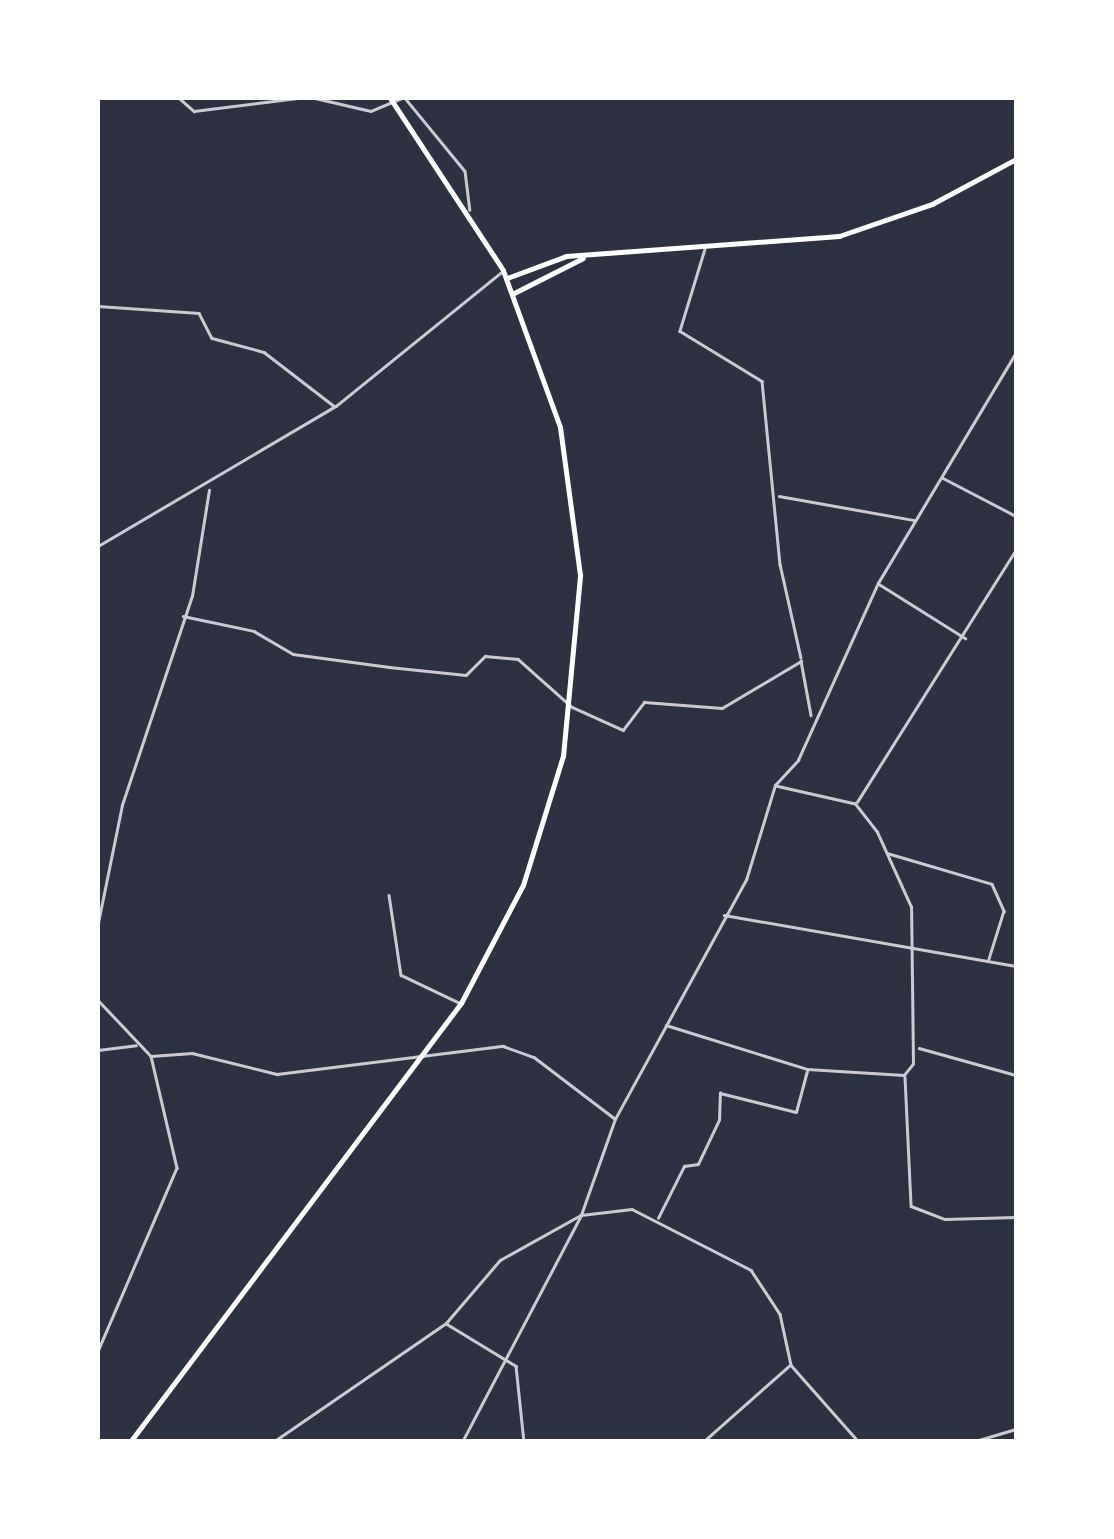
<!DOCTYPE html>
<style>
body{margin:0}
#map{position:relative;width:1114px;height:1539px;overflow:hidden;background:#2d3142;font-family:Overpass,sans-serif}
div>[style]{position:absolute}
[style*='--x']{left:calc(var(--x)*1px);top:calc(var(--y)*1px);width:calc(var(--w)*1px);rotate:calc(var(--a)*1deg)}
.minor>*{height:2.5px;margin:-1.25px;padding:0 1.25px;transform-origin:1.25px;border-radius:1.25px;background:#caccd0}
.trunk>*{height:5px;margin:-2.5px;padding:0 2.5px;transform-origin:2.5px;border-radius:2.5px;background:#fff}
span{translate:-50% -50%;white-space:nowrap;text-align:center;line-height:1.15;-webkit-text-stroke:8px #fff;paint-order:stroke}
.frame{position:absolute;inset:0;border:100px solid #fff;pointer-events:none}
</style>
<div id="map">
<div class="minor">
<i style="--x:179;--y:98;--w:20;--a:41"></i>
<i style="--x:194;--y:111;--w:104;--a:-7.2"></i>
<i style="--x:315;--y:98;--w:57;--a:13.1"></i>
<i style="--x:371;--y:111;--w:34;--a:-23"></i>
<i style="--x:405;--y:98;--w:94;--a:50.6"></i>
<i style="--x:465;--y:171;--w:39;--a:83"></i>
<i style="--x:705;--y:249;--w:86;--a:107"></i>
<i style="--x:680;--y:331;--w:96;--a:31.4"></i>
<i style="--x:762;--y:381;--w:184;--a:84.4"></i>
<i style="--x:780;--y:564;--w:96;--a:77.4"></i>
<i style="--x:98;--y:306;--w:101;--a:4"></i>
<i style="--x:199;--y:313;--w:28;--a:63"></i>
<i style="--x:212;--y:338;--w:54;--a:15.1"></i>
<i style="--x:264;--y:352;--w:88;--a:37.6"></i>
<i style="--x:943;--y:478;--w:82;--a:27.5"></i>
<i style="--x:779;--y:496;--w:137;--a:10.1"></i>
<i style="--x:98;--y:546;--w:276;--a:-30.5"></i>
<i style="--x:336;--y:406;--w:211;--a:-39"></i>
<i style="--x:879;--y:584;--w:102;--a:32.1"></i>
<i style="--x:183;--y:616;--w:73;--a:11.9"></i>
<i style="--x:254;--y:631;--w:45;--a:30.5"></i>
<i style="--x:293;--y:654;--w:97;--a:7.7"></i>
<i style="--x:389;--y:667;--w:77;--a:5.9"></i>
<i style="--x:466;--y:675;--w:27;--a:-45"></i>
<i style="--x:485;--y:656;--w:33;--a:5"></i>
<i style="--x:518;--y:659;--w:72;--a:41.6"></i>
<i style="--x:572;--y:707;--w:56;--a:24.3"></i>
<i style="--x:623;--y:730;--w:35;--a:-53"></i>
<i style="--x:644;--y:702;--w:78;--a:4.4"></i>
<i style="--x:722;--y:708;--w:92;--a:-30.7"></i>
<i style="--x:801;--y:661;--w:55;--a:79.5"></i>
<i style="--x:857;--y:802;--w:298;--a:-57.8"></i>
<i style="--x:887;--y:853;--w:109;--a:16.4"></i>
<i style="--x:992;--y:884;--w:30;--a:66"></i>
<i style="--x:1004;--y:911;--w:50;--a:107.4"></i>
<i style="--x:389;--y:895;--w:81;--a:81.5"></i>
<i style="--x:401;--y:975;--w:65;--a:25.4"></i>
<i style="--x:724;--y:915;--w:296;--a:9.9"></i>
<i style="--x:98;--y:923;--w:120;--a:-78.5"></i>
<i style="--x:122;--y:805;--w:220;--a:-71.5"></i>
<i style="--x:192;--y:596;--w:107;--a:-80.9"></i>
<i style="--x:98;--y:1000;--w:77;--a:46.6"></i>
<i style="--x:151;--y:1056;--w:115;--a:76.9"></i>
<i style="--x:177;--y:1168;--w:199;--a:113.3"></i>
<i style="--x:666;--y:1025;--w:148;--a:17.3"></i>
<i style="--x:807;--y:1069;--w:97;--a:3.5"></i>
<i style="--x:904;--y:1075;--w:14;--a:-51"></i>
<i style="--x:913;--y:1064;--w:157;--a:-90.7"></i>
<i style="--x:911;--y:907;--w:82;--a:-114.4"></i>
<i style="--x:877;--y:832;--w:36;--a:-128"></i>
<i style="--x:855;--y:804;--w:81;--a:-167.2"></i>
<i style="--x:919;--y:1048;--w:101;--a:15.6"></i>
<i style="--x:98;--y:1050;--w:38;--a:-7"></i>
<i style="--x:151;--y:1056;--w:41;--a:-4.2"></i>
<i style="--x:192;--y:1053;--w:88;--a:13.9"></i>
<i style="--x:277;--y:1074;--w:228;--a:-7.1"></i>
<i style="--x:503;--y:1046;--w:33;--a:20"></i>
<i style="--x:534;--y:1057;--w:101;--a:37.3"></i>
<i style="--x:905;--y:1077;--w:129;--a:87.3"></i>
<i style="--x:911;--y:1206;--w:36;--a:21"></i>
<i style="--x:945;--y:1219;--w:71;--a:-1.6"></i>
<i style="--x:658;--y:1218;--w:58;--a:-63.4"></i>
<i style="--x:684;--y:1166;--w:14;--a:-8"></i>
<i style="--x:698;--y:1164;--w:49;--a:-64.5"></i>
<i style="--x:719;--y:1120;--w:27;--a:-88"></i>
<i style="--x:720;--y:1093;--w:78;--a:14"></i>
<i style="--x:796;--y:1112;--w:42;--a:-75"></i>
<i style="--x:447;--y:1324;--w:81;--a:31.3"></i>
<i style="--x:516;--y:1366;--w:76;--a:84"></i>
<i style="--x:273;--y:1442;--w:210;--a:-34.5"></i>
<i style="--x:446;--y:1323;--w:83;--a:-49.4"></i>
<i style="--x:500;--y:1260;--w:93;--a:-29.1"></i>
<i style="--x:581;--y:1215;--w:102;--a:-70.5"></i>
<i style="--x:615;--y:1119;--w:273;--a:-61.3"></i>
<i style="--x:746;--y:880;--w:99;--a:-73"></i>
<i style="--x:775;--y:785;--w:34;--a:-47"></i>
<i style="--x:798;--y:760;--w:194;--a:-65.7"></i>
<i style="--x:878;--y:583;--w:269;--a:-59.1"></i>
<i style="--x:462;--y:1442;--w:256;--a:-62.3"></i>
<i style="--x:581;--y:1215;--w:51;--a:-6.7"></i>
<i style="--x:632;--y:1209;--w:134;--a:27.1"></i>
<i style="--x:751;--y:1270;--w:53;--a:56.6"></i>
<i style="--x:780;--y:1314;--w:52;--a:77.8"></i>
<i style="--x:791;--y:1365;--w:103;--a:48.6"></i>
<i style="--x:703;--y:1442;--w:115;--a:-41.5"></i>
<i style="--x:972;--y:1442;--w:46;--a:-16.5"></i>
</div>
<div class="trunk">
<i style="--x:507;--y:278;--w:63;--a:-20.4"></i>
<i style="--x:566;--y:256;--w:274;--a:-4.2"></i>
<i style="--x:839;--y:236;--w:98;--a:-19"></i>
<i style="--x:932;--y:204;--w:95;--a:-28.2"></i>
<i style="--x:514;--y:293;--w:77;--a:-26.9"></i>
<i style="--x:130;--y:1442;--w:550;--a:-52.98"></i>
<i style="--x:461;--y:1003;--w:133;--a:-62.3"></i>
<i style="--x:523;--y:885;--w:135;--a:-72.8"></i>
<i style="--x:563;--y:756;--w:182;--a:-84.6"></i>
<i style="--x:580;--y:575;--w:149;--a:-97.7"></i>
<i style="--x:560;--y:427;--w:167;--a:-110"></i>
<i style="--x:503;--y:270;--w:206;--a:-123.3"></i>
</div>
<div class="frame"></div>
</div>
